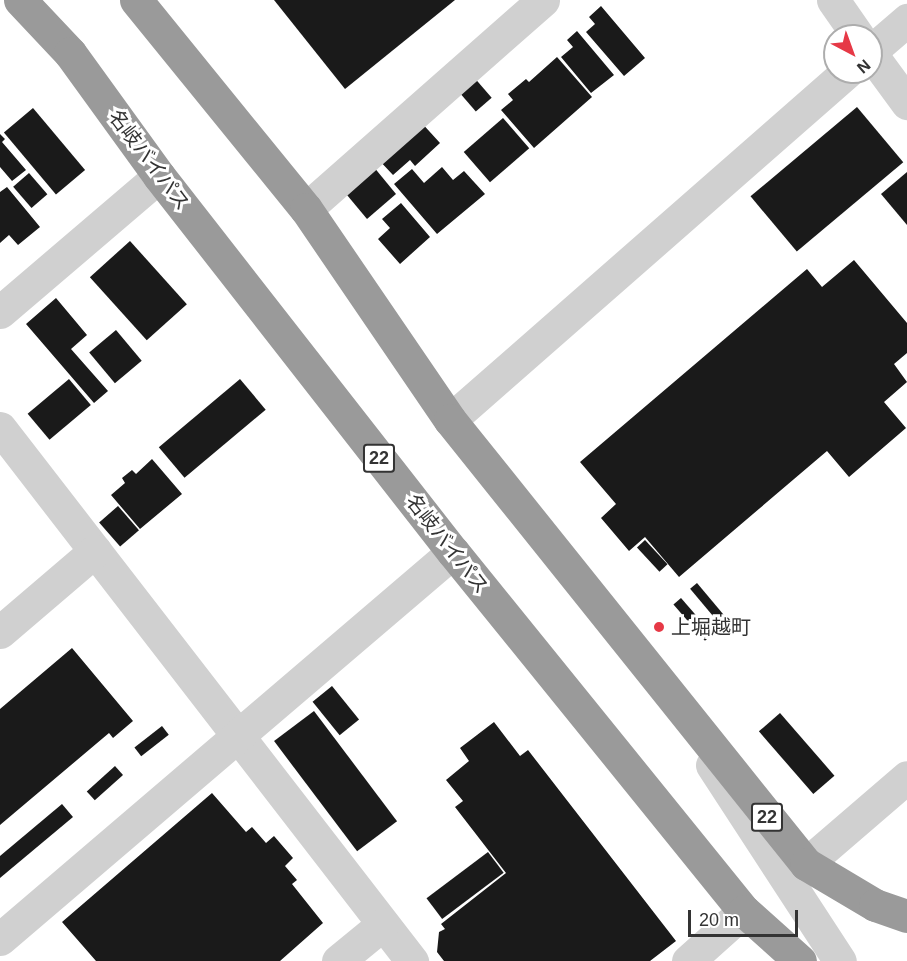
<!DOCTYPE html>
<meta charset="utf-8">
<style>
body{margin:0}
#map{position:relative;width:907px;height:961px;overflow:hidden;background:#fff;font-family:Arial,"Noto Sans JP",sans-serif}
div>[style]{position:absolute}
[style*='--x']{left:calc(var(--x)*1px);top:calc(var(--y)*1px);width:calc(var(--w)*1px);rotate:calc(var(--a)*1deg)}
.building>*{inset:0;background:#1a1a1a;transform-origin:0 0}
.minor>*{height:33px;margin:-16.5px;padding:0 16.5px;transform-origin:16.5px;border-radius:16.5px;background:#d0d0d0}
.highway>*{height:33px;margin:-16.5px;padding:0 16.5px;transform-origin:16.5px;border-radius:16.5px;background:#9a9a9a}
.dots>*{width:16px;height:16px;translate:-50% -50%;box-sizing:border-box;border:3px solid #fff;border-radius:50%}
span{translate:-50% -50%;white-space:nowrap;text-align:center;line-height:1.15;-webkit-text-stroke:6px #fff;paint-order:stroke}
.shield-label span{padding:2px 4px;background:#fff;border:2px solid;border-radius:4px;-webkit-text-stroke-width:0}
.shield-label{font-size:18px;color:#333;font-weight:700}
.street-label{font-size:20px;color:#333}
.poi-label{font-size:20px;color:#333}
.left{translate:0 -50%;text-align:left}
.north{position:absolute;left:823px;top:24px;width:60px;height:60px;box-sizing:border-box;background:#fff;border:2px solid #adadad;border-radius:50%;rotate:139deg;font-size:16px;font-weight:700;line-height:24px;text-align:center;color:#333}
.north::after{content:'';display:block;margin:auto;width:21px;height:27px;background:#e63946;clip-path:polygon(50% 0,100% 100%,50% 72%,0 100%)}
.scale{position:absolute;left:688px;top:910px;width:110px;height:27px;box-sizing:border-box;border:3px solid #333;border-top:0;padding-left:8px;font-size:18px;line-height:21px;white-space:nowrap;color:#333;-webkit-text-stroke:4px #fff;paint-order:stroke}
</style>
<div id="map">
<div class="building">
<i style="clip-path:polygon(274px 0,455px 0,345px 89px)"></i>
<i style="clip-path:polygon(601px 6px,645px 58px,624px 76px,586px 32px,595px 24px,589px 17px)"></i>
<i style="clip-path:polygon(577px 31px,614px 75px,591px 93px,561px 57px,573px 47px,567px 40px)"></i>
<i style="clip-path:polygon(557px 57px,592px 97px,534px 148px,501px 110px,513px 100px,508px 94px,526px 79px,529px 82px)"></i>
<i style="left:472px;top:75px;width:30px;height:21px;rotate:49deg"></i>
<i style="left:857px;top:107px;width:72px;height:139px;rotate:50deg"></i>
<i style="left:33px;top:108px;width:81px;height:38px;rotate:50deg"></i>
<i style="left:503px;top:118px;width:40px;height:52px;rotate:49deg"></i>
<i style="clip-path:polygon(419px 120px,440px 143px,415px 166px,410px 160px,393px 175px,377px 158px)"></i>
<i style="clip-path:polygon(0 134px,5px 139px,2px 142px,26px 170px,12px 181px,0 167px)"></i>
<i style="clip-path:polygon(373px 166px,396px 194px,367px 219px,347px 195px)"></i>
<i style="clip-path:polygon(442px 167px,453px 180px,464px 171px,485px 194px,437px 234px,394px 184px,412px 169px,424px 183px)"></i>
<i style="clip-path:polygon(907px 172px,907px 225px,881px 194px)"></i>
<i style="left:29px;top:173px;width:28px;height:21px;rotate:49deg"></i>
<i style="clip-path:polygon(7px 187px,40px 227px,18px 245px,9px 235px,0 243px,0 192px)"></i>
<i style="clip-path:polygon(401px 203px,430px 237px,400px 264px,378px 239px,390px 228px,382px 219px)"></i>
<i style="left:130px;top:241px;width:85px;height:54px;rotate:48deg"></i>
<i style="clip-path:polygon(854px 260px,907px 323px,907px 353px,894px 364px,907px 382px,884px 402px,906px 428px,849px 477px,827px 451px,679px 577px,645px 537px,629px 551px,601px 518px,616px 504px,580px 462px,807px 269px,822px 287px)"></i>
<i style="clip-path:polygon(56px 298px,87px 335px,71px 349px,108px 391px,94px 403px,26px 324px)"></i>
<i style="left:116px;top:330px;width:40px;height:35px;rotate:50deg"></i>
<i style="left:69px;top:379px;width:34px;height:54px;rotate:50deg"></i>
<i style="left:240px;top:379px;width:40px;height:106px;rotate:50deg"></i>
<i style="clip-path:polygon(152px 459px,182px 494px,140px 529px,111px 495px,125px 483px,122px 478px,132px 470px,136px 474px)"></i>
<i style="left:118px;top:506px;width:32px;height:25px;rotate:49deg"></i>
<i style="left:645px;top:540px;width:33px;height:11px;rotate:47deg"></i>
<i style="left:697px;top:583px;width:48px;height:9px;rotate:50deg"></i>
<i style="left:681px;top:598px;width:48px;height:10px;rotate:49deg"></i>
<i style="clip-path:polygon(72px 648px,133px 721px,113px 738px,109px 733px,0 825px,0 709px)"></i>
<i style="left:332px;top:686px;width:43px;height:25px;rotate:51deg"></i>
<i style="left:314px;top:711px;width:138px;height:50px;rotate:53deg"></i>
<i style="left:780px;top:713px;width:83px;height:28px;rotate:49deg"></i>
<i style="clip-path:polygon(494px 722px,520px 756px,528px 750px,676px 941px,650px 961px,444px 961px,437px 952px,439px 932px,445px 929px,441px 924px,506px 873px,455px 807px,463px 801px,446px 780px,469px 761px,460px 748px)"></i>
<i style="left:162px;top:726px;width:11px;height:35px;rotate:52deg"></i>
<i style="left:115px;top:766px;width:12px;height:38px;rotate:48deg"></i>
<i style="clip-path:polygon(212px 793px,246px 832px,252px 827px,266px 843px,274px 836px,293px 858px,285px 866px,297px 880px,292px 884px,323px 923px,280px 961px,96px 961px,62px 922px)"></i>
<i style="clip-path:polygon(62px 804px,73px 817px,0 878px,0 856px)"></i>
<i style="left:488px;top:852px;width:26px;height:77px;rotate:53deg"></i>
</div>
<div class="minor">
<i style="--x:833;--y:0;--w:44;--a:55.2"></i>
<i style="--x:871;--y:51;--w:48;--a:-40.7"></i>
<i style="--x:871;--y:54;--w:61;--a:53.7"></i>
<i style="--x:306;--y:209;--w:316;--a:-41.4"></i>
<i style="--x:0;--y:312;--w:209;--a:-40.5"></i>
<i style="--x:450;--y:420;--w:528;--a:-41.24"></i>
<i style="--x:0;--y:428;--w:674;--a:52.3"></i>
<i style="--x:0;--y:632;--w:125;--a:-40.5"></i>
<i style="--x:712;--y:765;--w:234;--a:56.9"></i>
<i style="--x:806;--y:864;--w:133;--a:-40.7"></i>
<i style="--x:0;--y:939;--w:596;--a:-40.51"></i>
<i style="--x:338;--y:961;--w:58;--a:-39.4"></i>
<i style="--x:688;--y:961;--w:75;--a:-41.8"></i>
</div>
<div class="highway">
<i style="--x:20;--y:0;--w:73;--a:46.7"></i>
<i style="--x:70;--y:53;--w:152;--a:54.1"></i>
<i style="--x:159;--y:176;--w:477;--a:52"></i>
<i style="--x:453;--y:552;--w:462;--a:51"></i>
<i style="--x:744;--y:911;--w:75;--a:41.8"></i>
<i style="--x:136;--y:0;--w:269;--a:50.9"></i>
<i style="--x:306;--y:209;--w:255;--a:55.7"></i>
<i style="--x:450;--y:420;--w:569;--a:51.28"></i>
<i style="--x:806;--y:864;--w:80;--a:30.7"></i>
<i style="--x:875;--y:905;--w:34;--a:19"></i>
</div>
<div class="dots">
<i style="left:659px;top:627px;background:#e63946"></i>
</div>
<div class="shield-label">
<span style="left:379px;top:458px">22</span>
<span style="left:767px;top:817px">22</span>
</div>
<div class="street-label">
<span style="left:149px;top:160px;rotate:53deg">名岐バイパス</span>
<span style="left:447px;top:544px;rotate:52deg">名岐バイパス</span>
</div>
<div class="poi-label">
<span class="left" style="left:671px;top:627px">上堀越町</span>
</div>
<div class="north">N</div>
<div class="scale">20 m</div>
</div>
